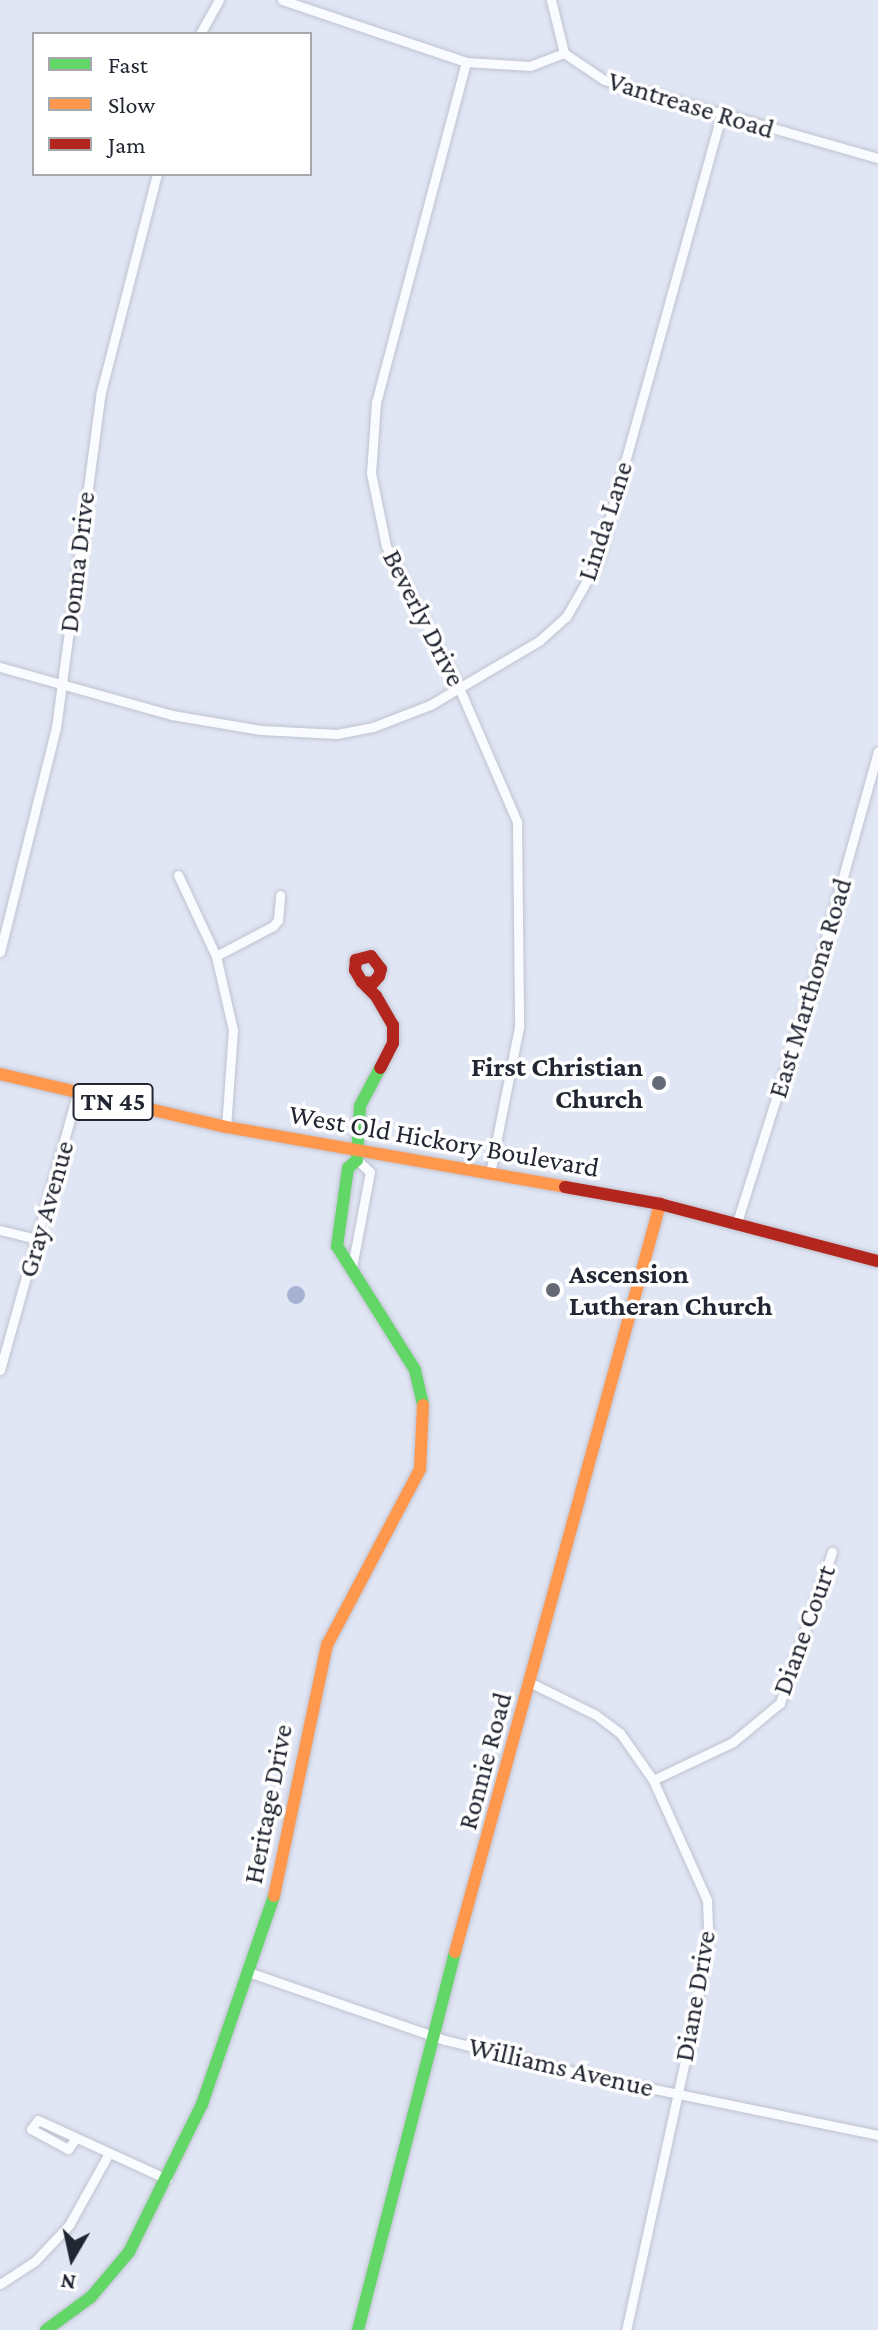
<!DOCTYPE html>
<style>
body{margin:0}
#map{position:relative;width:878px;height:2330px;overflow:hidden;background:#e1e6f5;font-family:"Crimson Pro",serif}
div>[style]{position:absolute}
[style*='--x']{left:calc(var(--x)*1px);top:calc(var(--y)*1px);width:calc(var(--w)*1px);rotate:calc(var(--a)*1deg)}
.water>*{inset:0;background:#a5b0d3}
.round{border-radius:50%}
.roads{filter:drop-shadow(0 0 2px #c0c3d0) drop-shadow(0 0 2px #c0c3d0)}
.street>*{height:9px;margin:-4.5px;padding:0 4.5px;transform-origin:4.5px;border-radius:4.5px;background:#fafbfe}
.fast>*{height:12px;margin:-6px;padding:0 6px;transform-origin:6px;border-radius:6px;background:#63d668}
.slow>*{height:12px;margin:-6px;padding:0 6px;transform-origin:6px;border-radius:6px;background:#ff974d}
.jam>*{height:12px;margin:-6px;padding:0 6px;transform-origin:6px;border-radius:6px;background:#b3261e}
.dots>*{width:22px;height:22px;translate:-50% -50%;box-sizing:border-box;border:4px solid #fff;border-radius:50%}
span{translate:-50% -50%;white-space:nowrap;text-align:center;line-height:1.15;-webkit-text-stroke:7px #fff;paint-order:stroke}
.shield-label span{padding:2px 6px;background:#fff;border:2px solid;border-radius:6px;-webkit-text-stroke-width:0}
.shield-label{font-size:26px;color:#222632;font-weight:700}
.street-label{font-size:28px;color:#222632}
.poi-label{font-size:28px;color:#222632;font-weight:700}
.right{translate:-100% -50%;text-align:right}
.left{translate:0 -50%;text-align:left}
.legend{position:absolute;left:32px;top:32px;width:280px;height:144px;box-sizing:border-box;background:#fff;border:2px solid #a7a8ad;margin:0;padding:10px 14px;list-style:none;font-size:24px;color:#222632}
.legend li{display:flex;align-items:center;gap:16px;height:40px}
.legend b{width:40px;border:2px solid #a7a8ad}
.north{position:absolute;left:32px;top:2218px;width:80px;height:80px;-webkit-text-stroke:6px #fff;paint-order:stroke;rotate:189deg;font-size:22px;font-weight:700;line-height:32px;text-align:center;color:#222632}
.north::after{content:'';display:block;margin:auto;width:28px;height:36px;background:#222632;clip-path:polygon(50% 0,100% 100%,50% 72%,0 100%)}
</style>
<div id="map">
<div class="water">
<i class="round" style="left:287px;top:1286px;width:18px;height:18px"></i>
</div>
<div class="roads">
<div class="street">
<i style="--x:282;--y:0;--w:194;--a:18.6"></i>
<i style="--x:466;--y:62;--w:64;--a:3.6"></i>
<i style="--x:530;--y:66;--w:36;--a:-21"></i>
<i style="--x:551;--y:0;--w:55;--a:76.2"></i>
<i style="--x:564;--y:53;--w:48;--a:34"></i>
<i style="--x:604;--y:80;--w:285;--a:15.9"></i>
<i style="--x:200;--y:34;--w:39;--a:-61"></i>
<i style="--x:466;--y:62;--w:352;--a:104.8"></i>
<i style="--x:376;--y:402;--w:71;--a:94"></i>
<i style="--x:371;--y:473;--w:75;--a:78.4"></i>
<i style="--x:386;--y:546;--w:162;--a:62.8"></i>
<i style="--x:460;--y:690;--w:144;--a:66.6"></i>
<i style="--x:517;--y:822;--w:205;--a:89.4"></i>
<i style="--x:519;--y:1027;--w:149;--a:101.2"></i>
<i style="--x:0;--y:667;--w:179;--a:15.6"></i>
<i style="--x:172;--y:715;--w:90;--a:9.6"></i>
<i style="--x:261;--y:730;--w:76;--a:3"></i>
<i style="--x:337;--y:734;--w:37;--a:-11"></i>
<i style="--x:373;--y:727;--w:61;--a:-21.1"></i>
<i style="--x:430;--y:705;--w:126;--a:-30.4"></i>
<i style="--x:539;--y:641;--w:36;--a:-42"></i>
<i style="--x:566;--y:617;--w:62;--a:-60.1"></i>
<i style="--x:597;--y:563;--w:465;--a:-74.5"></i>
<i style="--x:178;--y:875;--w:89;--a:64.9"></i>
<i style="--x:216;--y:956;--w:76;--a:77.1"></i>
<i style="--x:233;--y:1030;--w:97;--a:94.1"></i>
<i style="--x:0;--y:952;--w:231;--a:-76"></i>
<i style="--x:56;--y:728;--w:339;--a:-82.4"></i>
<i style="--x:101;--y:392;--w:225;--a:-75.6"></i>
<i style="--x:216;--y:956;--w:64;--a:-27.8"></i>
<i style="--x:273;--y:926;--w:8;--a:-50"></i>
<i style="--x:278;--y:920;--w:25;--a:-85"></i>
<i style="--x:737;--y:1222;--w:283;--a:-72.5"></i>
<i style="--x:822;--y:952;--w:208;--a:-74.4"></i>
<i style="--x:0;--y:1230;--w:38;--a:14"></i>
<i style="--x:352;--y:1267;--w:97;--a:-79.3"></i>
<i style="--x:370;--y:1172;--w:18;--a:-137"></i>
<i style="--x:0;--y:1370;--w:287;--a:-74.4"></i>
<i style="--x:531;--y:1683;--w:72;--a:26.2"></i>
<i style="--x:596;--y:1715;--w:30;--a:37"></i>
<i style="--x:620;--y:1733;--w:57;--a:54.9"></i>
<i style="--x:653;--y:1780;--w:132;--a:65.8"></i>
<i style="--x:707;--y:1900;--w:38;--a:88"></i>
<i style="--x:708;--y:1938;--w:73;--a:99.5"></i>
<i style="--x:696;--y:2010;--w:328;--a:102.3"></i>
<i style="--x:653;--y:1780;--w:89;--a:-25.4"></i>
<i style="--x:733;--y:1742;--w:61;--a:-39.7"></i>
<i style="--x:780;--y:1703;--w:160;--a:-71"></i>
<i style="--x:251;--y:1973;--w:205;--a:19.1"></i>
<i style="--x:445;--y:2040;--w:150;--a:13.9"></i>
<i style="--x:591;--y:2076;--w:293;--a:11.6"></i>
<i style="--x:76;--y:2138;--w:14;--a:126"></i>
<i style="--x:68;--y:2149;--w:42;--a:-151.6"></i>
<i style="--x:31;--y:2129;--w:11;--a:-52"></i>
<i style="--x:38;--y:2120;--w:142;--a:24.6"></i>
<i style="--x:0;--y:2284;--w:42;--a:-33.3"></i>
<i style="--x:35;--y:2261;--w:50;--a:-46.6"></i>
<i style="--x:69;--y:2225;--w:82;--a:-60.9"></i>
</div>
<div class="fast">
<i style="--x:380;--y:1068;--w:43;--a:117.8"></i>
<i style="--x:360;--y:1106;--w:54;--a:93.2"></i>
<i style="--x:357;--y:1160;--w:12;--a:138"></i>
<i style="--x:348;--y:1168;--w:79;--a:98"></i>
<i style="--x:337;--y:1246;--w:146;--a:57.8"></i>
<i style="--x:415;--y:1370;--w:36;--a:77"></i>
<i style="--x:46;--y:2330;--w:56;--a:-36.3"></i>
<i style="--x:91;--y:2297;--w:59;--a:-49.8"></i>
<i style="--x:129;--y:2252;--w:165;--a:-63.7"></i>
<i style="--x:202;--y:2104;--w:220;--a:-70.9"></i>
<i style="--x:358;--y:2330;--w:390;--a:-75.6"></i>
</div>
<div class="slow">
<i style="--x:0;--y:1074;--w:232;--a:13.2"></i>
<i style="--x:226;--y:1127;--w:344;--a:10"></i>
<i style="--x:274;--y:1896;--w:257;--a:-78.1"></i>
<i style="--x:327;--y:1645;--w:199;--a:-62.1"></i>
<i style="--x:420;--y:1469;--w:64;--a:-87.3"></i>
<i style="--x:455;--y:1952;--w:776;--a:-74.67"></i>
</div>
<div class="jam">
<i style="--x:362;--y:982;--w:11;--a:5"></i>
<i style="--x:373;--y:983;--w:9;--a:-49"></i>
<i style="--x:379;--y:976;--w:7;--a:-74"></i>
<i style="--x:381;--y:969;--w:16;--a:-128"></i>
<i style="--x:371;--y:956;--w:16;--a:165"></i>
<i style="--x:356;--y:960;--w:10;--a:96"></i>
<i style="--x:355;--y:970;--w:14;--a:60"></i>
<i style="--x:362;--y:982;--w:20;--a:45"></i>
<i style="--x:376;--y:996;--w:34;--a:60"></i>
<i style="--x:393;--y:1025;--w:18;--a:90"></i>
<i style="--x:393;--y:1043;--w:28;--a:117"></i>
<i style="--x:565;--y:1187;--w:97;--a:10.1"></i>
<i style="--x:660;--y:1204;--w:225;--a:14.7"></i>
</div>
</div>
<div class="dots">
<i style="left:659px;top:1083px;background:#656976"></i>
<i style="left:553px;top:1290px;background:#656976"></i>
</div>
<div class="shield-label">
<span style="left:113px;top:1102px">TN 45</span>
</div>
<div class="street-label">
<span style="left:691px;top:105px;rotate:17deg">Vantrease Road</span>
<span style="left:605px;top:521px;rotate:-72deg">Linda Lane</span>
<span style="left:77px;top:562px;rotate:-83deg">Donna Drive</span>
<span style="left:424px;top:618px;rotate:63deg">Beverly Drive</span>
<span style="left:810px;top:988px;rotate:-73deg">East Marthona Road</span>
<span style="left:444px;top:1141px;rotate:10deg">West Old Hickory Boulevard</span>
<span style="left:46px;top:1209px;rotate:-74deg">Gray Avenue</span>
<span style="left:804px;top:1630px;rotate:-70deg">Diane Court</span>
<span style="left:485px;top:1761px;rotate:-75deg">Ronnie Road</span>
<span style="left:268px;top:1804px;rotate:-79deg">Heritage Drive</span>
<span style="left:695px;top:1996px;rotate:-80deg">Diane Drive</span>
<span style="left:561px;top:2067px;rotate:13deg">Williams Avenue</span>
</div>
<div class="poi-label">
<span class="right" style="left:643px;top:1083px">First Christian<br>Church</span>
<span class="left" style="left:569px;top:1290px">Ascension<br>Lutheran Church</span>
</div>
<ul class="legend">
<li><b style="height:10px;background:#63d668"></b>Fast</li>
<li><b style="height:10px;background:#ff974d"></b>Slow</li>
<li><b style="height:10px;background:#b3261e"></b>Jam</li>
</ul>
<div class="north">N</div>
</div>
